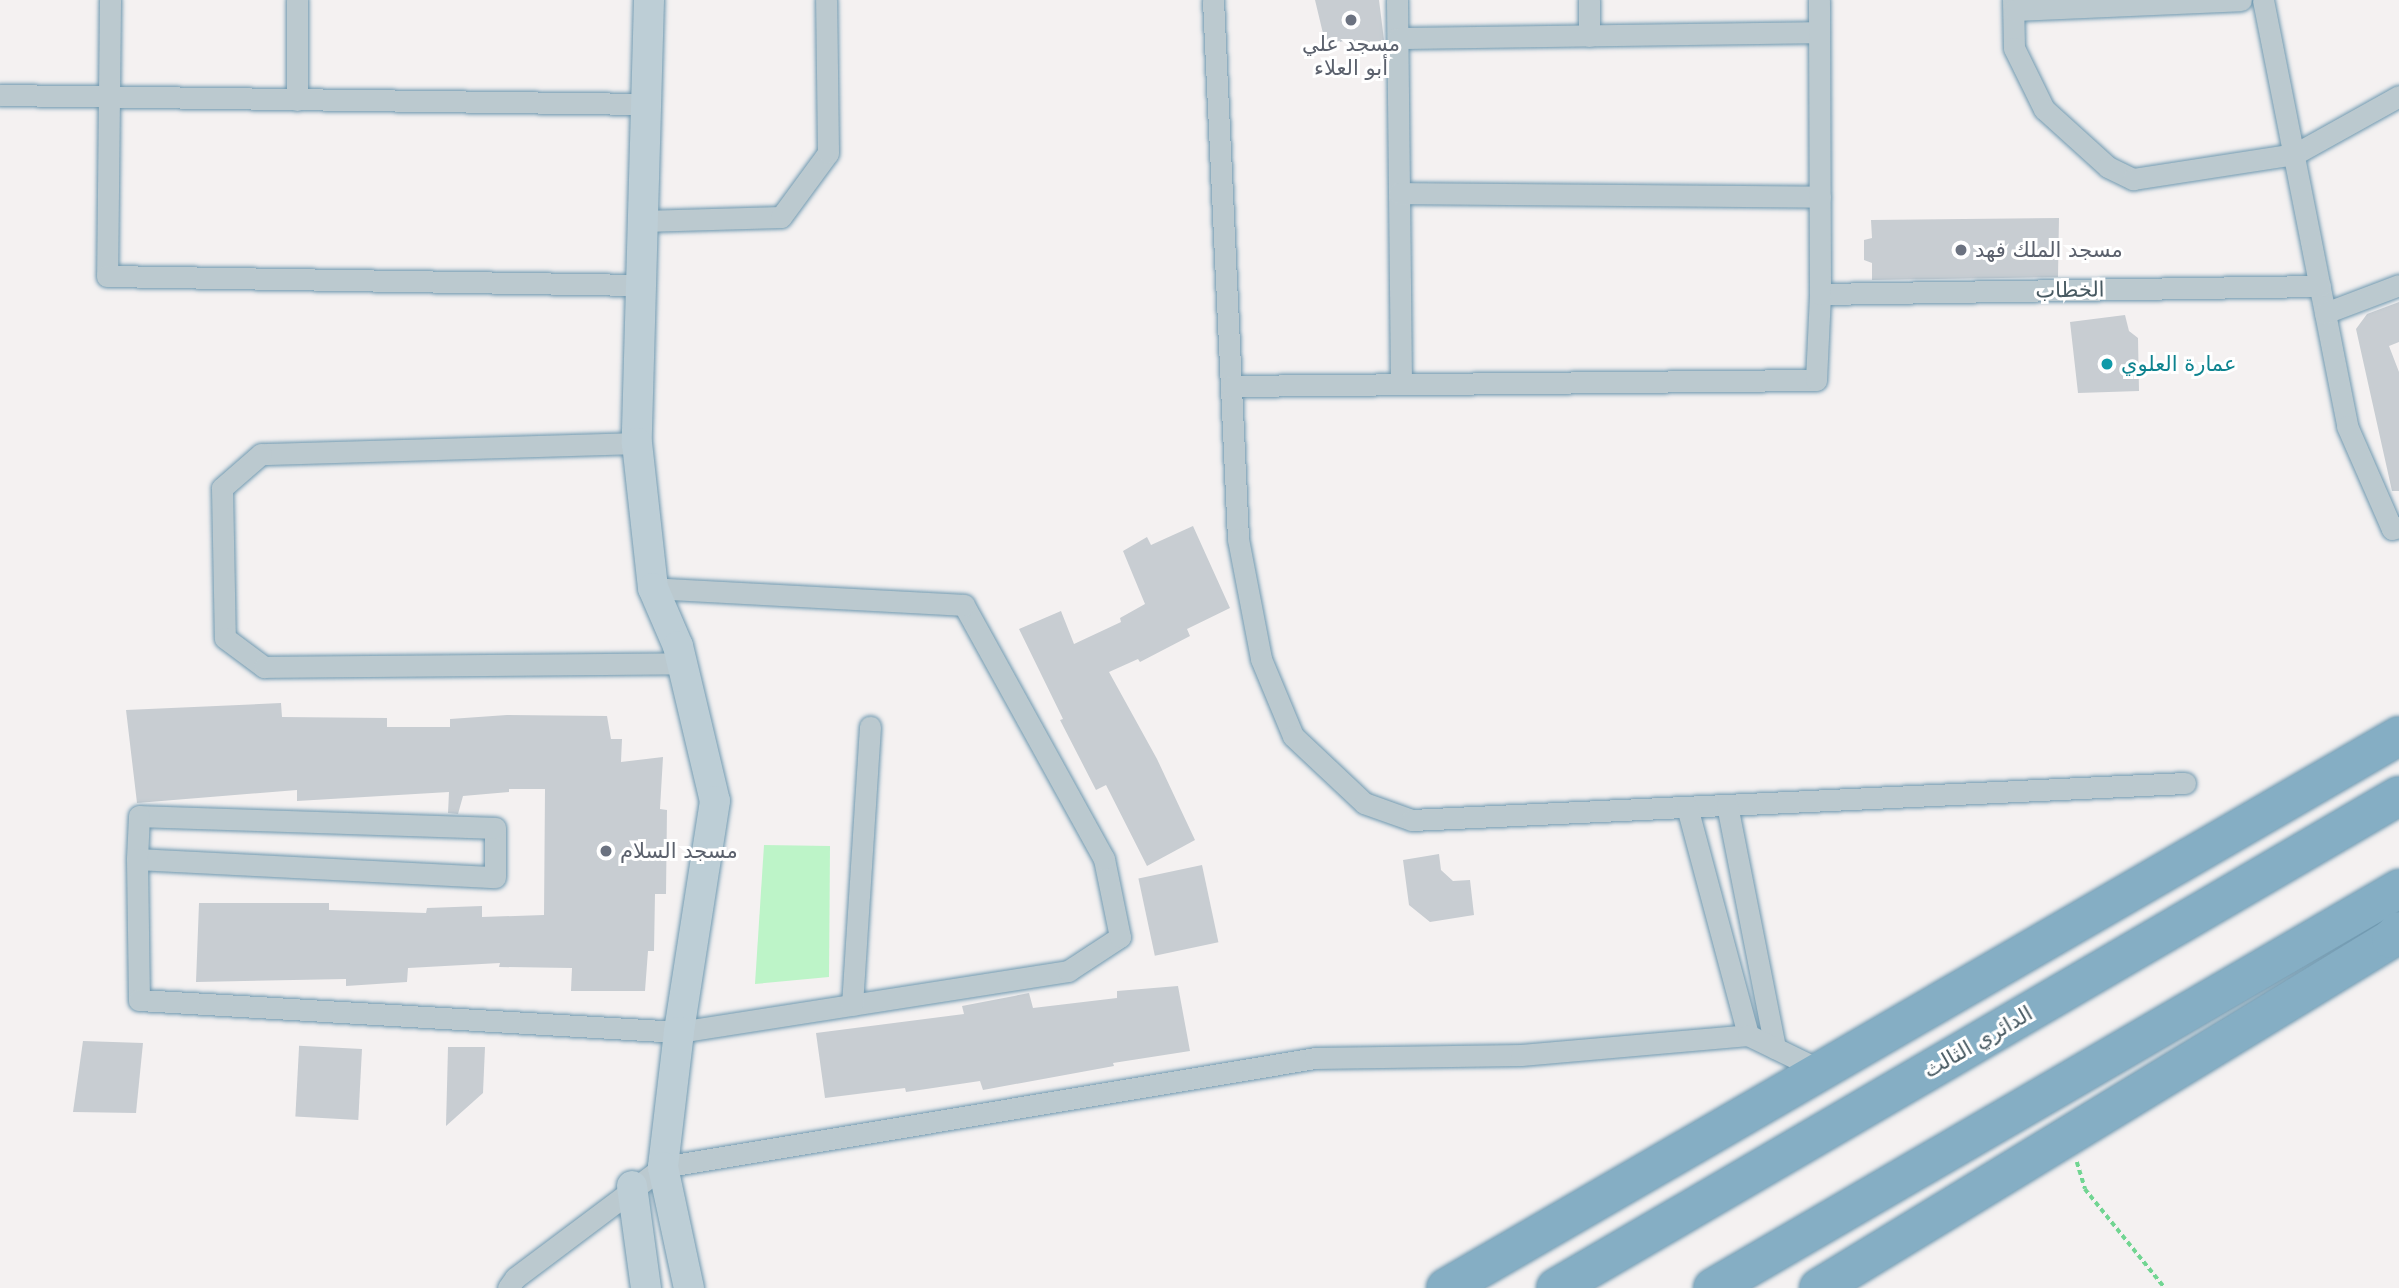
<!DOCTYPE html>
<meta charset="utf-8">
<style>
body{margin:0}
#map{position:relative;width:2399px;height:1288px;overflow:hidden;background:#f4f1f1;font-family:"DejaVu Sans",Cairo,sans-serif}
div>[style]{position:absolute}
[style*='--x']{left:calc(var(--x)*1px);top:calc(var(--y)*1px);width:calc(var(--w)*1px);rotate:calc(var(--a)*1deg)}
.green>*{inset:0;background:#bdf4c8}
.building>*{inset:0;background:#c8cdd2;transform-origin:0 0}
.path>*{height:3.5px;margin-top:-1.75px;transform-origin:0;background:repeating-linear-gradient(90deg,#71d592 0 5px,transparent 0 8.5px)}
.roads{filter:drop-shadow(0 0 2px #7099b0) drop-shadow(0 0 2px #7099b0)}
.street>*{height:21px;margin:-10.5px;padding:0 10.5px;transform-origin:10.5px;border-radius:10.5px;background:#bbc9cf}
.secondary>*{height:30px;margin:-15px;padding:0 15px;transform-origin:15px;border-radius:15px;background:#bdced6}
.highway>*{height:38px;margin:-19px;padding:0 19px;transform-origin:19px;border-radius:19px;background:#85aec4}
.dots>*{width:19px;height:19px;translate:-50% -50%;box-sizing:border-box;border:4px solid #fff;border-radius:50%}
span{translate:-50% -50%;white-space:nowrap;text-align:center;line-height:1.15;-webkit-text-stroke:6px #fff;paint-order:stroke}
.worship-label{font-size:21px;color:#5b616d}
.left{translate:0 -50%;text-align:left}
.street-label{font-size:21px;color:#475961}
.culture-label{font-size:21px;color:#0d838f}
</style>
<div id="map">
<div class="green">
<i style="clip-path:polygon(764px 845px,830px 846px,829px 977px,755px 984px)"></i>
</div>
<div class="building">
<i style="clip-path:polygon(1315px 0,1379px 0,1384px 40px,1350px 48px,1347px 40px,1326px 46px)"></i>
<i style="clip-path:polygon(2059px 218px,2058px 277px,1872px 280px,1872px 263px,1864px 260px,1864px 240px,1872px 238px,1871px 220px)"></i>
<i style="clip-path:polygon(2399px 302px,2399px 342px,2389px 346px,2399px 372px,2399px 491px,2392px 491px,2356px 329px,2367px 314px)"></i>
<i style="clip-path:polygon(2125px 315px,2129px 331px,2138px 338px,2139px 391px,2078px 393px,2070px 322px)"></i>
<i style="clip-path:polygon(1193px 526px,1230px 608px,1187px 629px,1190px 636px,1140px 662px,1138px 659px,1109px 672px,1157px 759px,1195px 840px,1147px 866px,1106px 785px,1096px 790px,1060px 720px,1063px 719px,1019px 629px,1061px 611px,1074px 644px,1121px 622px,1120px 618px,1145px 604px,1123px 551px,1147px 537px,1151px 545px)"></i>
<i style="clip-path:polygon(281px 703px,282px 717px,387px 718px,387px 727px,450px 727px,450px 719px,507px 715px,607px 716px,611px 739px,622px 739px,621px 762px,663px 757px,660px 809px,667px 810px,666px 894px,655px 894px,654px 951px,648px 951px,645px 991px,571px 991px,572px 968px,499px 967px,500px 963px,408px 968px,407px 982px,346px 986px,346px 979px,196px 982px,199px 903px,329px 903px,329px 910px,426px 913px,427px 908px,482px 906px,482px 917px,544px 915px,545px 789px,509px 789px,509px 792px,463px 796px,458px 814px,448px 813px,449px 792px,297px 801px,297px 790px,137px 803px,126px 710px)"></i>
<i style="clip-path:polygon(1439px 854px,1441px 870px,1453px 881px,1470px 880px,1474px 915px,1430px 922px,1409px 905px,1403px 860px)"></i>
<i style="left:1202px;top:865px;width:79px;height:65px;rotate:78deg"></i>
<i style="clip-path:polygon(1178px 986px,1190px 1051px,1113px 1063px,1114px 1066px,983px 1090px,980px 1081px,906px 1092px,905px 1088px,825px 1098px,816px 1033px,964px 1014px,962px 1006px,1029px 993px,1033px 1008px,1117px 998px,1117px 991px)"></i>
<i style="clip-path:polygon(83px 1041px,143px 1043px,136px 1113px,73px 1112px)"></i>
<i style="clip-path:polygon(448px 1047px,485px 1047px,483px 1093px,446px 1126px)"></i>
<i style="left:362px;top:1049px;width:71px;height:63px;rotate:93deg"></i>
</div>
<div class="path">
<i style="--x:2077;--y:1162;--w:28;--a:73"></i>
<i style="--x:2085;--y:1189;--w:127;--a:51.1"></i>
</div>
<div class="roads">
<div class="street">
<i style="--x:110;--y:0;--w:276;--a:90.6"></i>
<i style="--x:107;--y:276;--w:534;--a:0.97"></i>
<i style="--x:297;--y:0;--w:100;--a:90"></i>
<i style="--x:1213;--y:0;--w:540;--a:87.34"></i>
<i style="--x:1238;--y:539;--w:122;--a:79.1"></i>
<i style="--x:1261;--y:659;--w:83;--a:67.4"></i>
<i style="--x:1293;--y:736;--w:98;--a:43.3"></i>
<i style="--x:1364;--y:803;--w:51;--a:19.5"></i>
<i style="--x:1412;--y:820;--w:774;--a:-2.74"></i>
<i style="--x:1397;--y:0;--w:384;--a:89.4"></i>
<i style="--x:2013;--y:0;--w:48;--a:88.8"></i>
<i style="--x:2014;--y:48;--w:68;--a:63.8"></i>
<i style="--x:2044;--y:109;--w:86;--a:42.2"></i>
<i style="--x:2108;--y:167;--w:28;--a:26"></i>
<i style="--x:2133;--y:179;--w:164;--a:-8.8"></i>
<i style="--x:2295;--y:154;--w:119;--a:-29.1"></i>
<i style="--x:2263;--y:0;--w:434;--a:78.8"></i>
<i style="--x:2347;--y:426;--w:112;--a:66.4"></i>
<i style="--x:2392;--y:529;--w:7;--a:-16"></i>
<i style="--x:2014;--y:10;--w:227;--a:-2.5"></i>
<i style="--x:1589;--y:36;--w:36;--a:-90"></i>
<i style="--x:1398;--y:38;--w:421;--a:-0.8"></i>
<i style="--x:0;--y:95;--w:646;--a:0.8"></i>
<i style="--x:1399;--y:193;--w:421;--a:0.5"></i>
<i style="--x:643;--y:221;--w:138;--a:-1.7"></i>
<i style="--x:781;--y:217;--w:79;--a:-53.7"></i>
<i style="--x:828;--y:153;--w:153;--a:-90.7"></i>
<i style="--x:1820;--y:294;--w:500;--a:-0.92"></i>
<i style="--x:2325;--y:313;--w:79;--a:-20.7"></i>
<i style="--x:1231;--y:386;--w:585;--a:-0.59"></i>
<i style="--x:1816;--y:380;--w:86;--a:-87.3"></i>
<i style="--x:1820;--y:294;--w:294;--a:-90.2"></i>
<i style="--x:637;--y:443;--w:376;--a:178.3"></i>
<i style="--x:261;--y:454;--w:52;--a:138.9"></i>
<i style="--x:222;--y:488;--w:150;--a:88.9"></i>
<i style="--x:225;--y:638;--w:49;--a:36.6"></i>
<i style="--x:264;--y:667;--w:417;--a:-0.5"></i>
<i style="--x:1727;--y:805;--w:248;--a:78.8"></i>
<i style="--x:1687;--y:807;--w:236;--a:75"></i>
<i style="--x:137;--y:859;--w:358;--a:2.9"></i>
<i style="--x:495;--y:877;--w:49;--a:-90"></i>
<i style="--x:495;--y:828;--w:356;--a:-178.1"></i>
<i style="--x:139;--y:816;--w:43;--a:92.7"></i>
<i style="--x:137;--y:859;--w:141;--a:89.2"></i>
<i style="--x:139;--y:1000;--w:541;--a:3.39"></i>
<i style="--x:679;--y:1032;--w:394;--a:-8.9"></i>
<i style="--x:1068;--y:971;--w:62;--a:-33.2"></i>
<i style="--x:1120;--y:937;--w:80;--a:-101.6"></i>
<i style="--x:1104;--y:859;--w:290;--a:-118.9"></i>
<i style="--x:964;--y:605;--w:311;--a:-176.9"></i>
<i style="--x:852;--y:1005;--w:279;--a:-86.3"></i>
<i style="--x:508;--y:1288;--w:12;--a:-55"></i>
<i style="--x:515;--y:1278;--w:185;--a:-36.9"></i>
<i style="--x:663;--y:1167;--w:661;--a:-9.49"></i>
<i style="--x:1315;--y:1058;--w:206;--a:-0.8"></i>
<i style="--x:1521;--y:1055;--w:228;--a:-5"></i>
<i style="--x:1748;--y:1035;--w:82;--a:25.9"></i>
</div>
<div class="secondary">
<i style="--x:649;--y:0;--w:443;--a:91.6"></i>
<i style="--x:637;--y:443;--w:146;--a:83.7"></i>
<i style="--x:653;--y:588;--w:63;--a:66.7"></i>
<i style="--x:678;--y:646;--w:159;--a:76.6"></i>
<i style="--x:715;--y:801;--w:234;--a:98.9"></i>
<i style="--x:679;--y:1032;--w:136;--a:96.8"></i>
<i style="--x:663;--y:1167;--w:124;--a:77.9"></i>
<i style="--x:632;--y:1186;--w:103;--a:82.2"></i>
</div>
<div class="highway">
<i style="--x:1446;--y:1288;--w:1101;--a:-30.08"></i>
<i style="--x:1556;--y:1288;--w:976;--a:-30.27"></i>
<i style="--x:1713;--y:1288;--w:794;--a:-30.18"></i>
<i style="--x:1819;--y:1288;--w:670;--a:-31.39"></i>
<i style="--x:2391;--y:939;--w:11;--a:-45"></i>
</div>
</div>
<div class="dots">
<i style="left:1351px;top:20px;background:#6b7280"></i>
<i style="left:1961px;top:250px;background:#6b7280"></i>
<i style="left:2107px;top:364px;background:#0f9aa8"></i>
<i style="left:606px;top:851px;background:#6b7280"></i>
</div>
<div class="worship-label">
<span style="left:1351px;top:56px">مسجد علي<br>أبو العلاء</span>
<span class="left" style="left:1975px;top:250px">مسجد الملك فهد</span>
<span class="left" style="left:620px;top:851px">مسجد السلام</span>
</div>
<div class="street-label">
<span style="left:2070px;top:290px;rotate:-1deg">الخطاب</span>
<span style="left:1978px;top:1042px;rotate:-30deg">الدائري الثالث</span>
</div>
<div class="culture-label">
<span class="left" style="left:2121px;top:364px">عمارة العلوي</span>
</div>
</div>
